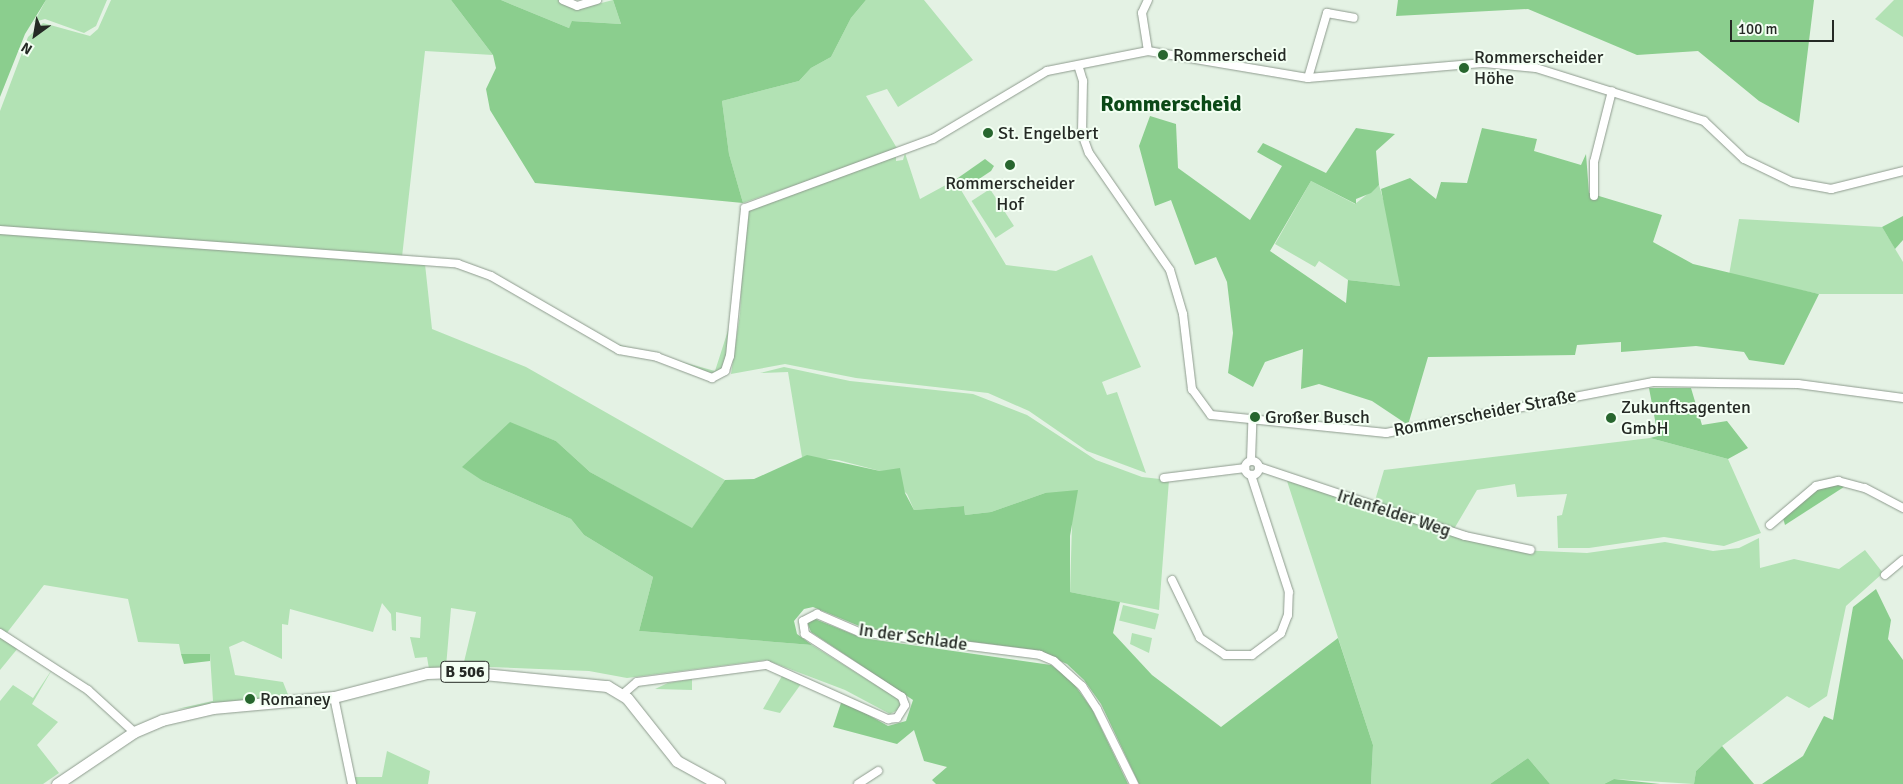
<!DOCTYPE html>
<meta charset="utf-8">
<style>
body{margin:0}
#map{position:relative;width:1903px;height:784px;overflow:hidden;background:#e4f2e4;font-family:Signika,sans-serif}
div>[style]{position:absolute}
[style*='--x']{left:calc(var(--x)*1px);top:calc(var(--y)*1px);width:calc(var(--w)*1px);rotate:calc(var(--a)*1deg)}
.green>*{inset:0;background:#b2e2b4;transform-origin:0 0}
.forest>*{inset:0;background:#8bce8e}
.roads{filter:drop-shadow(0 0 1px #8e9b8e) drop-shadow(0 0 1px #8e9b8e)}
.street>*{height:8px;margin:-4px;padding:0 4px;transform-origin:4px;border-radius:4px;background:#fff}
.street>.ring{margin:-4px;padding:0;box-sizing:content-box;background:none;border:8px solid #fff;border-radius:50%}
.primary>*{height:11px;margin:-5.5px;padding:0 5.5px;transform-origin:5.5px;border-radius:5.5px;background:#fff}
.dots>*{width:14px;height:14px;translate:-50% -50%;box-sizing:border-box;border:2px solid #f3fff3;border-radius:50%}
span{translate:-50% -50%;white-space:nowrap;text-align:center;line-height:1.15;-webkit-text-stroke:4px #f3fff3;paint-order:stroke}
.shield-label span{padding:1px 4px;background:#f3fff3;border:1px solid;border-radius:4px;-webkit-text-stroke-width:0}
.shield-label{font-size:16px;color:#252a25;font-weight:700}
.poi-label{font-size:18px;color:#252a25}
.left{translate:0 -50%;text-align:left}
.street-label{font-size:18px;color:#252a25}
.district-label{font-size:22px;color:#0b4917;font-weight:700}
.north{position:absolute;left:10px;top:10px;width:50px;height:50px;-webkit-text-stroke:4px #f3fff3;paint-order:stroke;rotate:212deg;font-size:14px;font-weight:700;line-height:20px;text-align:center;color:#252a25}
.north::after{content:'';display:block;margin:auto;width:18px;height:22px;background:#252a25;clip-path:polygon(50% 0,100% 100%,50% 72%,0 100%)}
.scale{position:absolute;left:1730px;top:20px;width:104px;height:22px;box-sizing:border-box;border:2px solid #252a25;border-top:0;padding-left:6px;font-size:15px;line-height:18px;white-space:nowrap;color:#252a25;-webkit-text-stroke:4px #f3fff3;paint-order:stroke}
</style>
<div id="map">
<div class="green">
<i style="clip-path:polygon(46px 0,107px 0,96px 26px,84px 33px,45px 19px,34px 22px)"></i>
<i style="clip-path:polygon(111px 0,451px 0,493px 55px,425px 51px,402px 257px,0 228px,0 111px,28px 37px,43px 23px,90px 36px,98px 29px)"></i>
<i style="clip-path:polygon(501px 0,559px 0,582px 8px,613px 0,621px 24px,573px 21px,569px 28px)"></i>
<i style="clip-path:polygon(866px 0,924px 0,973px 60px,898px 107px,887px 89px,866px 96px,898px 150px,743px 203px,729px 154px,722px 101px,799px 81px,811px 68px,831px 57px,851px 18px)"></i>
<i style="clip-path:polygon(1894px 0,1903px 0,1903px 37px,1875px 19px)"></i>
<i style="clip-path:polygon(905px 153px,920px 199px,955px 180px,1006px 265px,1056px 271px,1092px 255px,1141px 367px,1102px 382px,1107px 395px,1117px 392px,1146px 473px,1087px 451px,1029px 411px,988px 393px,856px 378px,785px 364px,731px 374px,740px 314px,744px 224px,749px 210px,896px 156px,896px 161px,903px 160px)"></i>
<i style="clip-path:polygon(1311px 181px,1355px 204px,1379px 185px,1392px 229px,1400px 286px,1348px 280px,1319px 261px,1315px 267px,1275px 244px)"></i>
<i style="left:990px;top:189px;width:44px;height:22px;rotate:57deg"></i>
<i style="clip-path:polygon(1739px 219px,1882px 227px,1903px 262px,1903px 294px,1819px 294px,1729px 275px)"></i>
<i style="clip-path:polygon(0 232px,425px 264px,432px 329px,526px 367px,725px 480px,692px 529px,590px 472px,556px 441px,510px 423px,470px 469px,483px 481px,571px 519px,584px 535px,653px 577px,639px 631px,812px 645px,898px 699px,902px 708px,890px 714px,845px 690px,766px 660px,627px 678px,589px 671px,463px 666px,476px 612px,451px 608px,446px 667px,429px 669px,427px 657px,415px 658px,410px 637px,420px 638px,421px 617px,396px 612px,396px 631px,392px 630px,391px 614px,382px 603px,373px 632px,290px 609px,288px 625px,282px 624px,282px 659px,243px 641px,229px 647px,235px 675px,283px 682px,289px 697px,177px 709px,213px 701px,210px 655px,181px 654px,179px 644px,138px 642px,128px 599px,44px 585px,6px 634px,0 630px)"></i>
<i style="clip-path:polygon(732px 318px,729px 354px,722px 370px,709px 375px,609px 342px,715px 371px)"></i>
<i style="clip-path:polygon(784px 367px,850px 381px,973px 394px,1027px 415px,1096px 460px,1142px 477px,1169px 480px,1159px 610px,1070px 592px,1072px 525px,1045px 493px,991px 512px,965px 515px,964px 506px,914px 510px,907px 494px,880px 471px,838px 460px,802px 457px,788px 372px,760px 373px)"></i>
<i style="clip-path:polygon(1650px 438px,1728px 459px,1761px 533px,1724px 546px,1664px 537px,1589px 548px,1558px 548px,1557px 516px,1562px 515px,1567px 494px,1517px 497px,1515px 484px,1477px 490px,1454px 529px,1374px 504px,1384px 470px)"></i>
<i style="clip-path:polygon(1287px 481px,1516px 550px,1587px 553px,1665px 542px,1713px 551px,1739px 548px,1759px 538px,1760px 568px,1794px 559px,1839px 569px,1865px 550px,1883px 573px,1846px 606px,1827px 696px,1809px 708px,1787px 696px,1722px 746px,1696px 771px,1694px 784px,1614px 779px,1604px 784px,1550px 784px,1528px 758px,1490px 784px,1371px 784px,1373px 745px)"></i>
<i style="left:1123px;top:605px;width:37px;height:16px;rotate:14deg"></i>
<i style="clip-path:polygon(1132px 633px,1152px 638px,1149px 653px,1130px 644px)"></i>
<i style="clip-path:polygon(0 636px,18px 648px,0 670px)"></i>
<i style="clip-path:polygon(53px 668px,32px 704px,58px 722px,37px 745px,59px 773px,43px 784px,0 784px,0 701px,13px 685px,33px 698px)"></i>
<i style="clip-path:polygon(782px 676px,801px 684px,780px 713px,763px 709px)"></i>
<i style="clip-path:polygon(692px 679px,692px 690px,655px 689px,668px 683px)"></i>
<i style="clip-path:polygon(387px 751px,430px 771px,428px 784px,353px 784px,353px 777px,382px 777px)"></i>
</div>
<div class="forest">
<i style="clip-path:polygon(0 0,46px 0,25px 34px,0 97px)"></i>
<i style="clip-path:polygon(451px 0,501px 0,569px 28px,572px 21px,621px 24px,613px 0,866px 0,851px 18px,831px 57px,811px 68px,799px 81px,722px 101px,729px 154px,743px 203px,535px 183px,490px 110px,486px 89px,496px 68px,493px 55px)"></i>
<i style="clip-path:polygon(1398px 0,1814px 0,1799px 123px,1759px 101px,1698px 51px,1637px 55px,1528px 9px,1396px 16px)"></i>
<i style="clip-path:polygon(1150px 116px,1176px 124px,1178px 168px,1250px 220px,1282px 166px,1257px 152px,1263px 143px,1326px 173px,1356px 128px,1395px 134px,1376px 151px,1379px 185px,1371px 193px,1356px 199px,1356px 204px,1311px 181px,1270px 251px,1346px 303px,1348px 280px,1400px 286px,1381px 189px,1410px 178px,1436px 199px,1441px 182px,1467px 183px,1482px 128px,1537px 139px,1534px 151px,1581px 165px,1586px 154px,1589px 193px,1662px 215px,1653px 242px,1693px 264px,1819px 294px,1784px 365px,1749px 360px,1744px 352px,1696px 346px,1621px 352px,1621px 342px,1577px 345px,1575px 355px,1428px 357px,1408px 425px,1372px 401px,1319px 384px,1301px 389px,1303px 349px,1265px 362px,1253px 387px,1228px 373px,1233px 333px,1227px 282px,1216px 257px,1195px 265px,1171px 200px,1155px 206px,1139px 146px)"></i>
<i style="clip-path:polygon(985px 159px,994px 166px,991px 171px,961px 191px,955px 180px)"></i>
<i style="clip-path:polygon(1903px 216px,1903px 240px,1895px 249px,1882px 227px)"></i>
<i style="clip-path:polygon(1649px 388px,1691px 388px,1702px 425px,1727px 421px,1748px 448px,1728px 459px,1650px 438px,1658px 436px)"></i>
<i style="clip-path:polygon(510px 422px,556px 441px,590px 472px,692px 528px,725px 480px,754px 479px,807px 455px,880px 471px,900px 468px,905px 493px,914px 510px,964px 506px,965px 515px,991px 512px,1045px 493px,1078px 490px,1070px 536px,1070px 592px,1120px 602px,1113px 633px,1152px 675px,1221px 727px,1338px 638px,1373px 745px,1371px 784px,1139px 784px,1101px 704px,1084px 680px,1067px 664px,1035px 650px,864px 628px,813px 607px,804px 609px,794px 621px,797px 634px,812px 645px,639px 631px,653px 577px,584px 535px,571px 519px,483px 481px,462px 467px)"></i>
<i style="clip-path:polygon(1833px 484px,1847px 485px,1785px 525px,1783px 518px,1819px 487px)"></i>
<i style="clip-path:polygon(1876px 589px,1891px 620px,1888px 639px,1903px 660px,1903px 784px,1762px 784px,1803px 756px,1824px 716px,1833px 720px,1853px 607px)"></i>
<i style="clip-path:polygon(815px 619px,862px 638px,1051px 665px,1071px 680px,1092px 709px,1128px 784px,936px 784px,932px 780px,947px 767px,924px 761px,914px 730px,897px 744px,833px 727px,842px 700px,888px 726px,906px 721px,913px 700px,811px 632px,807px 622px)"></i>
<i style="clip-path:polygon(181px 654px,210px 654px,210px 661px,184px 664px)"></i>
<i style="clip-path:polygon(1722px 746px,1754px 784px,1694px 784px,1696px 771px)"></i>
<i style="clip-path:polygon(1528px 758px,1550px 784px,1490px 784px)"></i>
<i style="clip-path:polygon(1614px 779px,1660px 784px,1604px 784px)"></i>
</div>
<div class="roads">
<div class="street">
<i style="--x:563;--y:0;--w:15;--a:23"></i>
<i style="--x:577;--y:6;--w:21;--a:-17"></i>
<i style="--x:1148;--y:0;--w:14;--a:115"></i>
<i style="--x:1142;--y:13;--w:38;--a:81"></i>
<i style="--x:1079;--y:68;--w:14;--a:73"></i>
<i style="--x:1083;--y:81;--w:53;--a:91.1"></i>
<i style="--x:1082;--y:134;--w:20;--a:70"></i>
<i style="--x:1089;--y:153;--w:142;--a:55.3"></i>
<i style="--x:1170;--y:270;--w:46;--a:73.5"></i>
<i style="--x:1183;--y:314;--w:76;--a:83.2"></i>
<i style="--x:1192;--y:389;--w:32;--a:54"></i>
<i style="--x:1211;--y:415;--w:176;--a:5.9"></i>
<i style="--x:1386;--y:433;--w:272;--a:-10.8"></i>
<i style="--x:1653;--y:382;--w:145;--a:0.8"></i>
<i style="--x:1798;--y:384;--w:106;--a:7.6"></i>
<i style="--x:1308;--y:78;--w:68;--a:-73.7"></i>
<i style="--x:1327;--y:13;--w:27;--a:10"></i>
<i style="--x:1594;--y:196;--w:34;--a:-90"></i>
<i style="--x:1594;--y:162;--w:73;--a:-75.8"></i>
<i style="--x:0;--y:230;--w:459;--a:4.2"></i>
<i style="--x:458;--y:264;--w:35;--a:20"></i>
<i style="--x:491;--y:276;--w:148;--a:30"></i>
<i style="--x:619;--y:350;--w:39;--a:10"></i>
<i style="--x:657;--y:357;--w:59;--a:20.9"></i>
<i style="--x:712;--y:378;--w:15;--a:-28"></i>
<i style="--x:725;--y:371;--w:16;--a:-72"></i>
<i style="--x:730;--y:356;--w:149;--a:-84.2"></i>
<i style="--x:745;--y:208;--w:200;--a:-20.2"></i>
<i style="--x:933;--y:139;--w:133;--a:-30.8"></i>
<i style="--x:1047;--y:71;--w:103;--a:-11.2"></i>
<i style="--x:1148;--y:51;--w:162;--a:9.6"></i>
<i style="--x:1308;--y:78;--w:177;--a:-4.9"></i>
<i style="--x:1484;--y:63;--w:52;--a:5.5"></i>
<i style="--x:1536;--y:68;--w:176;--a:17.5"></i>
<i style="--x:1704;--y:121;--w:55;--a:43.5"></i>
<i style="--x:1744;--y:159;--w:53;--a:25.6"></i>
<i style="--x:1792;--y:182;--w:40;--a:10"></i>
<i style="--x:1831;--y:189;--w:74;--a:-14"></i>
<i style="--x:1251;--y:460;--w:38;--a:-88"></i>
<i class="ring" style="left:1245px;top:461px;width:6px;height:6px"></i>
<i style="--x:1259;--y:467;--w:217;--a:18.5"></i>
<i style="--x:1465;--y:536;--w:67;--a:12"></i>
<i style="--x:1164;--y:478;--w:82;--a:-7"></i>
<i style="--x:1770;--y:525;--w:60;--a:-40.3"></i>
<i style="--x:1816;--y:486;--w:23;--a:-13"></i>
<i style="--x:1838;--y:481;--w:28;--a:15"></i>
<i style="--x:1865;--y:488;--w:43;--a:27.8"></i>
<i style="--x:1885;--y:575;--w:23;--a:-40"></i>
<i style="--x:1172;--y:580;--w:64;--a:64.2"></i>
<i style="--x:1200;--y:638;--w:30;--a:34"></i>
<i style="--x:1225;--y:655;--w:27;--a:0"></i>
<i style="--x:1252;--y:655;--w:36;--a:-37"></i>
<i style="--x:1281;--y:633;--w:19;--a:-69"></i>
<i style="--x:1288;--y:615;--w:23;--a:-88"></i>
<i style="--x:1289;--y:592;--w:123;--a:-108"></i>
<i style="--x:0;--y:633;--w:105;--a:32.9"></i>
<i style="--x:88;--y:690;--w:62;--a:42.4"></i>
<i style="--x:623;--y:694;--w:18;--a:-41"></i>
<i style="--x:637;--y:682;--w:131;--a:-7.5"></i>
<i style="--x:767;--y:665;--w:133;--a:24.1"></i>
<i style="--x:888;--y:719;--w:9;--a:-6"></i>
<i style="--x:897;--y:718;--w:15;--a:-58"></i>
<i style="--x:905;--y:705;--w:9;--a:-111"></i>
<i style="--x:902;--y:697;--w:116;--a:-147"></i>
<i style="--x:805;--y:634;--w:13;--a:-99"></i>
<i style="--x:803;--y:621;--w:16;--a:-27"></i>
<i style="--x:817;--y:614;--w:46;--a:23.2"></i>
<i style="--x:859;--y:632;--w:182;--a:7.2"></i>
<i style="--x:1040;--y:655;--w:15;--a:23"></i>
<i style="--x:1054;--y:661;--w:38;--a:42"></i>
<i style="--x:1082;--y:686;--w:27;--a:57"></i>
<i style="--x:1097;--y:709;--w:84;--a:63.7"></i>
<i style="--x:334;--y:697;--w:89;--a:78.3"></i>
<i style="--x:858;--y:784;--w:24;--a:-33"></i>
</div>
<div class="primary">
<i style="--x:57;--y:784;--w:93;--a:-34"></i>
<i style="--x:134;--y:732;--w:30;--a:-23"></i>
<i style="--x:162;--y:720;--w:52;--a:-13.2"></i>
<i style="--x:213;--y:708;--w:121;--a:-5.2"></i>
<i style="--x:334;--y:697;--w:96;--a:-14.5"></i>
<i style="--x:427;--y:673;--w:36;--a:-2"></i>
<i style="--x:463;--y:672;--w:145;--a:5.6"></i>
<i style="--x:607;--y:686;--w:23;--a:31"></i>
<i style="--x:627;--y:698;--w:80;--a:51.6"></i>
<i style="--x:677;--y:761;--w:48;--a:28.7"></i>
</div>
</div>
<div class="dots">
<i style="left:1163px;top:55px;background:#27662e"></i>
<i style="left:1464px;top:68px;background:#27662e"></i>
<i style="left:988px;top:133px;background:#27662e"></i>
<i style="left:1010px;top:165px;background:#27662e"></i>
<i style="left:1255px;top:417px;background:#27662e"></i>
<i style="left:1611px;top:418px;background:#27662e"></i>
<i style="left:250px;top:699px;background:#27662e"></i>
</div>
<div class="shield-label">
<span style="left:465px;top:672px">B 506</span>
</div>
<div class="poi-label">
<span class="left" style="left:1173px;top:55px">Rommerscheid</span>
<span class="left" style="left:1474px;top:68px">Rommerscheider<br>Höhe</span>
<span class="left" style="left:998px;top:133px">St. Engelbert</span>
<span style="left:1010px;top:194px">Rommerscheider<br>Hof</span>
<span class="left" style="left:1621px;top:418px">Zukunftsagenten<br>GmbH</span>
<span class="left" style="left:1265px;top:417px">Großer Busch</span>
<span class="left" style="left:260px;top:699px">Romaney</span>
</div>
<div class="street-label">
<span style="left:1485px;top:413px;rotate:-11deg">Rommerscheider Straße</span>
<span style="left:1394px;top:513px;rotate:18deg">Irlenfelder Weg</span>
<span style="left:913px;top:637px;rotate:8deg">In der Schlade</span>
</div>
<div class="district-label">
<span style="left:1171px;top:104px">Rommerscheid</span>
</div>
<div class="north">N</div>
<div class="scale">100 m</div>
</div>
